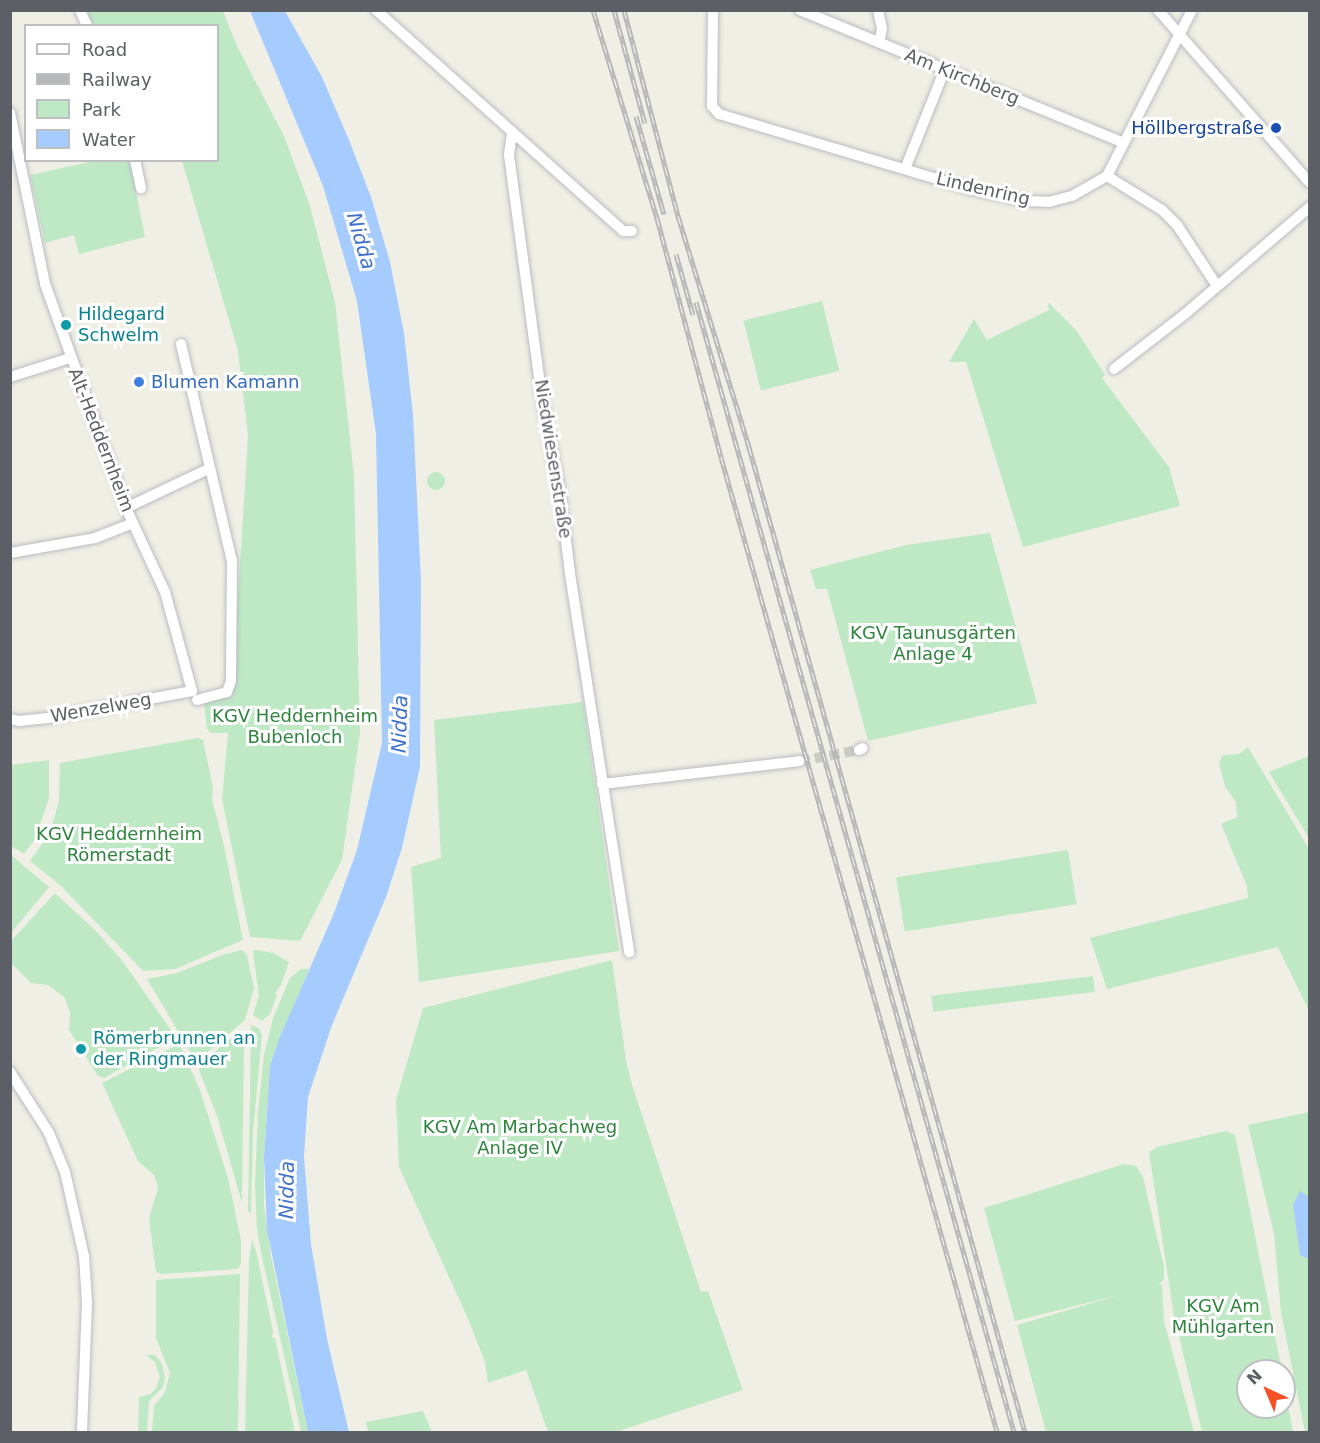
<!DOCTYPE html>
<meta charset="utf-8">
<style>
body{margin:0}
#map{position:relative;width:1320px;height:1443px;overflow:hidden;background:#f0efe5;font-family:"DejaVu Sans",sans-serif}
div>[style]{position:absolute}
[style*='--x']{left:calc(var(--x)*1px);top:calc(var(--y)*1px);width:calc(var(--w)*1px);rotate:calc(var(--a)*1deg)}
.green>*{inset:0;background:#bfe9c5;transform-origin:0 0}
.round{border-radius:50%}
.water>*{inset:0;background:#a6ccff}
.minor-tunnel>*{height:10px;margin-top:-5px;transform-origin:0;background:repeating-linear-gradient(90deg,#cbcbc5 0 10px,transparent 0 15px)}
.roads{filter:drop-shadow(0 0 2px #b9bcc2) drop-shadow(0 0 2px #b9bcc2)}
.minor>*{height:10px;margin:-5px;padding:0 5px;transform-origin:5px;border-radius:5px;background:#fff}
.rail>*{height:5px;margin-top:-2.5px;transform-origin:0;background:repeating-linear-gradient(90deg,#fff 0 9px,#b6b7b7 0 18px);box-sizing:border-box;border-block:2px solid #b6b7b7}
.dots>*{width:16px;height:16px;translate:-50% -50%;box-sizing:border-box;border:3px solid #fff;border-radius:50%}
span{translate:-50% -50%;white-space:nowrap;text-align:center;line-height:1.15;-webkit-text-stroke:6px #fff;paint-order:stroke}
.street-label{font-size:18px;color:#5c6066}
.transit-label{font-size:18px;color:#164399}
.right{translate:-100% -50%;text-align:right}
.culture-label{font-size:18px;color:#0d838f}
.left{translate:0 -50%;text-align:left}
.shop-label{font-size:18px;color:#366cbe}
.park-label{font-size:18px;color:#2e843d}
.water-label{font-size:20px;color:#3e71cd;font-style:italic}
.frame{position:absolute;inset:0;border:12px solid #5c6066;pointer-events:none}
.legend{position:absolute;left:24px;top:24px;width:195px;height:138px;box-sizing:border-box;background:#fff;border:2px solid #bebfc2;margin:0;padding:8px 10px;list-style:none;font-size:18px;color:#5c6066}
.legend li{display:flex;align-items:center;gap:12px;height:30px}
.legend b{width:30px;border:2px solid #bebfc2}
.north{position:absolute;left:1236px;top:1359px;width:60px;height:60px;box-sizing:border-box;background:#fff;border:2px solid #bebfc2;border-radius:50%;rotate:316deg;font-size:16px;font-weight:700;line-height:24px;text-align:center;color:#5c6066}
.north::after{content:'';display:block;margin:auto;width:21px;height:27px;background:#f75024;clip-path:polygon(50% 0,100% 100%,50% 72%,0 100%)}
</style>
<div id="map">
<div class="green">
<i style="clip-path:polygon(86px 11px,223px 11px,237px 46px,284px 136px,310px 206px,335px 302px,354px 475px,360px 733px,342px 860px,300px 941px,250px 937px,222px 799px,230px 712px,228px 733px,211px 733px,207px 729px,204px 703px,232px 693px,248px 436px,238px 351px,182px 161px,218px 160px,218px 26px,94px 25px)"></i>
<i style="clip-path:polygon(94px 161px,130px 161px,145px 237px,79px 254px,74px 235px,45px 243px,30px 175px)"></i>
<i style="left:822px;top:301px;width:72px;height:81px;rotate:76deg"></i>
<i style="clip-path:polygon(1048px 302px,1076px 330px,1105px 375px,1102px 378px,1169px 467px,1180px 506px,1023px 547px,966px 362px,949px 362px,974px 319px,987px 340px,1049px 310px)"></i>
<i class="round" style="left:427px;top:472px;width:18px;height:18px"></i>
<i style="clip-path:polygon(990px 533px,1037px 703px,868px 741px,827px 589px,816px 589px,810px 570px,906px 545px)"></i>
<i style="clip-path:polygon(583px 702px,619px 951px,419px 982px,411px 867px,441px 858px,434px 720px)"></i>
<i style="clip-path:polygon(198px 738px,203px 740px,213px 787px,212px 800px,223px 841px,243px 940px,175px 969px,143px 971px,61px 886px,30px 861px,48px 836px,54px 819px,59px 800px,60px 763px)"></i>
<i style="clip-path:polygon(1248px 747px,1309px 849px,1309px 1011px,1278px 947px,1107px 989px,1090px 938px,1248px 898px,1247px 886px,1221px 824px,1237px 817px,1236px 802px,1225px 787px,1219px 763px,1223px 755px,1239px 754px)"></i>
<i style="clip-path:polygon(1309px 756px,1310px 756px,1309px 838px,1269px 772px)"></i>
<i style="clip-path:polygon(49px 760px,49px 798px,35px 839px,24px 854px,11px 846px,11px 765px)"></i>
<i style="left:1068px;top:850px;width:55px;height:174px;rotate:81deg"></i>
<i style="clip-path:polygon(11px 855px,49px 887px,11px 933px)"></i>
<i style="clip-path:polygon(55px 893px,95px 930px,121px 959px,173px 1033px,170px 1041px,104px 1078px,98px 1076px,69px 1030px,70px 1013px,65px 998px,48px 985px,31px 983px,11px 963px,11px 941px)"></i>
<i style="clip-path:polygon(242px 950px,247px 955px,254px 988px,245px 1020px,204px 1055px,194px 1058px,147px 979px,177px 973px,225px 954px)"></i>
<i style="clip-path:polygon(257px 950px,273px 953px,289px 962px,281px 985px,275px 993px,277px 995px,270px 1014px,262px 1021px,253px 1015px,259px 995px,253px 953px,254px 950px)"></i>
<i style="clip-path:polygon(612px 960px,626px 1060px,632px 1085px,701px 1292px,708px 1291px,743px 1390px,616px 1432px,548px 1432px,526px 1370px,488px 1383px,485px 1362px,469px 1321px,399px 1167px,396px 1100px,423px 1008px)"></i>
<i style="clip-path:polygon(301px 969px,309px 969px,270px 1066px,264px 1157px,264px 1204px,271px 1256px,308px 1432px,301px 1432px,262px 1257px,257px 1230px,255px 1185px,258px 1111px,264px 1055px,273px 1018px,290px 978px)"></i>
<i style="left:1093px;top:976px;width:16px;height:163px;rotate:83deg"></i>
<i style="clip-path:polygon(251px 1025px,259px 1028px,262px 1035px,253px 1132px,251px 1214px,248px 1211px)"></i>
<i style="clip-path:polygon(239px 1032px,244px 1034px,244px 1049px,242px 1203px,217px 1116px,199px 1070px,203px 1061px)"></i>
<i style="clip-path:polygon(179px 1044px,200px 1090px,228px 1178px,241px 1240px,241px 1263px,238px 1269px,162px 1274px,156px 1272px,149px 1218px,158px 1188px,154px 1175px,138px 1161px,102px 1083px)"></i>
<i style="clip-path:polygon(1309px 1112px,1309px 1432px,1305px 1432px,1281px 1312px,1274px 1234px,1248px 1125px)"></i>
<i style="clip-path:polygon(1226px 1131px,1235px 1135px,1282px 1371px,1248px 1371px,1248px 1407px,1284px 1407px,1284px 1383px,1293px 1432px,1202px 1432px,1174px 1316px,1149px 1152px,1157px 1147px)"></i>
<i style="clip-path:polygon(1124px 1164px,1136px 1166px,1143px 1177px,1164px 1267px,1164px 1279px,1159px 1285px,1162px 1285px,1164px 1321px,1194px 1432px,1046px 1432px,1017px 1325px,1119px 1295px,1015px 1321px,984px 1208px)"></i>
<i style="clip-path:polygon(252px 1240px,256px 1251px,273px 1331px,272px 1338px,275px 1338px,295px 1432px,245px 1432px,249px 1261px)"></i>
<i style="clip-path:polygon(240px 1274px,238px 1432px,152px 1432px,154px 1406px,165px 1392px,170px 1373px,156px 1338px,156px 1280px)"></i>
<i style="clip-path:polygon(146px 1355px,155px 1355px,162px 1364px,165px 1378px,163px 1387px,149px 1401px,147px 1432px,138px 1432px,139px 1397px,151px 1394px,156px 1388px,160px 1377px,155px 1362px)"></i>
<i style="clip-path:polygon(423px 1411px,432px 1432px,368px 1432px,366px 1422px)"></i>
</div>
<div class="water">
<i style="clip-path:polygon(250px 11px,285px 11px,322px 77px,349px 140px,371px 197px,390px 262px,404px 333px,413px 415px,421px 581px,420px 767px,402px 848px,386px 897px,332px 1025px,308px 1097px,304px 1157px,311px 1244px,327px 1339px,349px 1432px,308px 1432px,267px 1230px,264px 1157px,270px 1066px,279px 1039px,334px 913px,357px 850px,382px 743px,376px 434px,357px 301px,323px 186px)"></i>
<i style="clip-path:polygon(1300px 1191px,1309px 1197px,1309px 1259px,1300px 1255px,1293px 1205px)"></i>
</div>
<div class="minor-tunnel">
<i style="--x:800;--y:761;--w:60;--a:-10.6"></i>
</div>
<div class="roads">
<div class="minor">
<i style="--x:80;--y:10;--w:17;--a:66"></i>
<i style="--x:376;--y:10;--w:331;--a:41.8"></i>
<i style="--x:623;--y:231;--w:9;--a:0"></i>
<i style="--x:713;--y:10;--w:96;--a:90.6"></i>
<i style="--x:712;--y:106;--w:11;--a:49"></i>
<i style="--x:719;--y:114;--w:259;--a:16.6"></i>
<i style="--x:967;--y:188;--w:59;--a:12.6"></i>
<i style="--x:1025;--y:201;--w:24;--a:2"></i>
<i style="--x:1049;--y:202;--w:24;--a:-15"></i>
<i style="--x:1072;--y:196;--w:40;--a:-29.7"></i>
<i style="--x:1107;--y:176;--w:186;--a:-62.9"></i>
<i style="--x:800;--y:10;--w:350;--a:22.3"></i>
<i style="--x:878;--y:10;--w:19;--a:78"></i>
<i style="--x:882;--y:29;--w:14;--a:102"></i>
<i style="--x:1158;--y:10;--w:230;--a:48.7"></i>
<i style="--x:10;--y:113;--w:175;--a:78.4"></i>
<i style="--x:45;--y:284;--w:238;--a:70.1"></i>
<i style="--x:126;--y:508;--w:93;--a:65.1"></i>
<i style="--x:165;--y:592;--w:103;--a:74.7"></i>
<i style="--x:192;--y:691;--w:147;--a:169.4"></i>
<i style="--x:48;--y:718;--w:29;--a:174"></i>
<i style="--x:19;--y:721;--w:9;--a:-167"></i>
<i style="--x:512;--y:133;--w:22;--a:98"></i>
<i style="--x:509;--y:155;--w:245;--a:82.3"></i>
<i style="--x:542;--y:398;--w:96;--a:79.2"></i>
<i style="--x:560;--y:492;--w:83;--a:83"></i>
<i style="--x:570;--y:574;--w:383;--a:81.1"></i>
<i style="--x:135;--y:160;--w:29;--a:78"></i>
<i style="--x:905;--y:169;--w:108;--a:-68.2"></i>
<i style="--x:1107;--y:176;--w:65;--a:31.7"></i>
<i style="--x:1162;--y:210;--w:21;--a:45"></i>
<i style="--x:1177;--y:225;--w:73;--a:56.7"></i>
<i style="--x:181;--y:344;--w:223;--a:76.8"></i>
<i style="--x:232;--y:561;--w:120;--a:90.5"></i>
<i style="--x:231;--y:681;--w:12;--a:110"></i>
<i style="--x:227;--y:692;--w:31;--a:165"></i>
<i style="--x:1114;--y:369;--w:90;--a:-37.8"></i>
<i style="--x:1185;--y:314;--w:165;--a:-40.6"></i>
<i style="--x:10;--y:377;--w:63;--a:-17.6"></i>
<i style="--x:126;--y:508;--w:91;--a:-25.4"></i>
<i style="--x:10;--y:553;--w:86;--a:-10"></i>
<i style="--x:95;--y:538;--w:41;--a:-21.5"></i>
<i style="--x:859;--y:750;--w:4;--a:-27"></i>
<i style="--x:602;--y:784;--w:199;--a:-6.6"></i>
<i style="--x:10;--y:1072;--w:72;--a:57.4"></i>
<i style="--x:49;--y:1133;--w:42;--a:67.7"></i>
<i style="--x:65;--y:1172;--w:86;--a:77.3"></i>
<i style="--x:84;--y:1256;--w:46;--a:86.3"></i>
<i style="--x:87;--y:1302;--w:130;--a:92.2"></i>
</div>
</div>
<div class="rail">
<i style="--x:593;--y:10;--w:218;--a:72.9"></i>
<i style="--x:657;--y:218;--w:247;--a:75"></i>
<i style="--x:721;--y:457;--w:1013;--a:74.19"></i>
<i style="--x:614;--y:10;--w:117;--a:74.7"></i>
<i style="--x:624;--y:10;--w:213;--a:75.3"></i>
<i style="--x:678;--y:216;--w:242;--a:72.9"></i>
<i style="--x:749;--y:447;--w:1023;--a:74.35"></i>
<i style="--x:636;--y:116;--w:102;--a:74.1"></i>
<i style="--x:676;--y:254;--w:63;--a:74.4"></i>
<i style="--x:696;--y:302;--w:1174;--a:74.28"></i>
</div>
<div class="dots">
<i style="left:1276px;top:128px;background:#1a4fb4"></i>
<i style="left:66px;top:325px;background:#0f9aa8"></i>
<i style="left:139px;top:382px;background:#3f7fe0"></i>
<i style="left:81px;top:1049px;background:#0f9aa8"></i>
</div>
<div class="street-label">
<span style="left:962px;top:77px;rotate:22deg">Am Kirchberg</span>
<span style="left:983px;top:189px;rotate:13deg">Lindenring</span>
<span style="left:101px;top:440px;rotate:69deg">Alt-Heddernheim</span>
<span style="left:553px;top:459px;rotate:81deg">Niedwiesenstraße</span>
<span style="left:101px;top:708px;rotate:-10deg">Wenzelweg</span>
</div>
<div class="transit-label">
<span class="right" style="left:1264px;top:128px">Höllbergstraße</span>
</div>
<div class="culture-label">
<span class="left" style="left:78px;top:325px">Hildegard<br>Schwelm</span>
<span class="left" style="left:93px;top:1049px">Römerbrunnen an<br>der Ringmauer</span>
</div>
<div class="shop-label">
<span class="left" style="left:151px;top:382px">Blumen Kamann</span>
</div>
<div class="park-label">
<span style="left:933px;top:644px">KGV Taunusgärten<br>Anlage 4</span>
<span style="left:295px;top:727px">KGV Heddernheim<br>Bubenloch</span>
<span style="left:119px;top:845px">KGV Heddernheim<br>Römerstadt</span>
<span style="left:520px;top:1138px">KGV Am Marbachweg<br>Anlage IV</span>
<span style="left:1223px;top:1317px">KGV Am<br>Mühlgarten</span>
</div>
<div class="water-label">
<span style="left:361px;top:241px;rotate:74deg">Nidda</span>
<span style="left:400px;top:724px;rotate:-88deg">Nidda</span>
<span style="left:287px;top:1190px;rotate:-89deg">Nidda</span>
</div>
<div class="frame"></div>
<ul class="legend">
<li><b style="height:8px;background:#fff"></b>Road</li>
<li><b style="height:8px;background:#b6b7b7"></b>Railway</li>
<li><b style="height:16px;background:#bfe9c5"></b>Park</li>
<li><b style="height:16px;background:#a6ccff"></b>Water</li>
</ul>
<div class="north">N</div>
</div>
